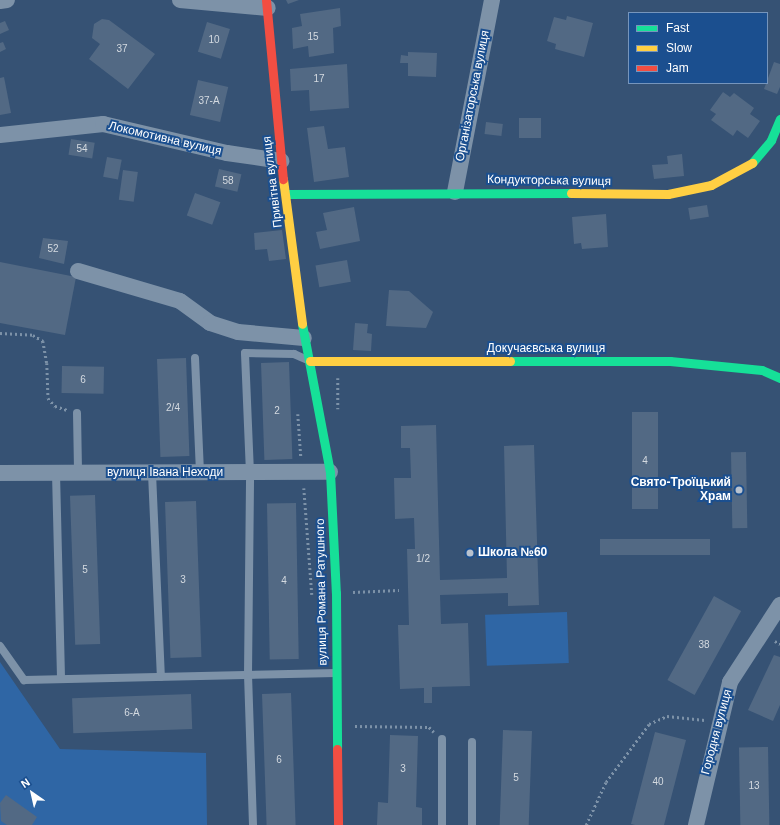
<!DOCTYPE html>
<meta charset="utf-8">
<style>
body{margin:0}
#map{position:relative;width:780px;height:825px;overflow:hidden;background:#365274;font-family:Arial,sans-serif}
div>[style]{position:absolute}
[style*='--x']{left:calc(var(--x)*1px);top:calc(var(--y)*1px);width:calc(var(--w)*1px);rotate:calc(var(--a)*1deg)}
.green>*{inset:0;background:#2f66a5;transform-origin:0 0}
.building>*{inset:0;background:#526984;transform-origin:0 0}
.path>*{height:2.5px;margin-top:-1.25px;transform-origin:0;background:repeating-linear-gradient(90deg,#7d92a8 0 2px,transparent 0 5px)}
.lane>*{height:8px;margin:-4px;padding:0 4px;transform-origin:4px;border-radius:4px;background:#7d92a8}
.street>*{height:16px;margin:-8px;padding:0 8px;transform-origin:8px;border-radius:8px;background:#7d92a8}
.fast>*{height:9px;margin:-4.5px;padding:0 4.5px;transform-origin:4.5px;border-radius:4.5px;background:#16e098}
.slow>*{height:9px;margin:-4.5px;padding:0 4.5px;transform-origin:4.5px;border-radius:4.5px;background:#ffcf43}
.jam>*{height:9px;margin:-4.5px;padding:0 4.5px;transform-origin:4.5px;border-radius:4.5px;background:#f24e42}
.dots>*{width:11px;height:11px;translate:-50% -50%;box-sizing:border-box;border:2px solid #1b4f8f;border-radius:50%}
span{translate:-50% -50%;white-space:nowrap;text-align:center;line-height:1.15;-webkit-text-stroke:4px #1b4f8f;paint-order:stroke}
.number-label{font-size:10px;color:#d4dae0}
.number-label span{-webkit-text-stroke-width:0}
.street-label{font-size:12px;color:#fff}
.poi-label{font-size:12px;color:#fff;font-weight:700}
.right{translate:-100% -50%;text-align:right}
.left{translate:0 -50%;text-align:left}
.legend{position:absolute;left:628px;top:12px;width:140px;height:72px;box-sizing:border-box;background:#1b4f8f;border:1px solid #7695bc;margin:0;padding:5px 7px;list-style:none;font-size:12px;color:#fff}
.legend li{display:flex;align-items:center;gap:8px;height:20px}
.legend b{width:20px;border:1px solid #7695bc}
.north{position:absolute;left:12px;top:773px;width:40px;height:40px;-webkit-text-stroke:3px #1b4f8f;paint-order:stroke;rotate:326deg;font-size:11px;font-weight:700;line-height:16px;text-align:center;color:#fff}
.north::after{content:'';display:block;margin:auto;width:14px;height:18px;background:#fff;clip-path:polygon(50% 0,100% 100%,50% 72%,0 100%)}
</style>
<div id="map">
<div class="green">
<i style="left:567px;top:612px;width:51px;height:82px;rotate:88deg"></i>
<i style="clip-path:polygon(0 662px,60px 749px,206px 753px,207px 825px,0 825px)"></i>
</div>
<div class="building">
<i style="clip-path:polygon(286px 0,299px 0,288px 4px)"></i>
<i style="clip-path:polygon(340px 8px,341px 26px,333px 28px,334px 53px,309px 57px,308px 46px,293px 49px,292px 28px,302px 26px,300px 14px)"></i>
<i style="clip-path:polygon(567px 16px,593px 23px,584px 57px,555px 49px,556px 44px,547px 41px,554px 17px,566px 20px)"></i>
<i style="clip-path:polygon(102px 19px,109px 20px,155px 54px,128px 89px,89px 59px,100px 44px,92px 38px,94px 24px)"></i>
<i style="clip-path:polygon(5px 21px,9px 30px,0 34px,0 23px)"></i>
<i style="left:207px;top:22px;width:24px;height:31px;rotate:17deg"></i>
<i style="clip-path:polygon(3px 42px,6px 49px,0 52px,0 43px)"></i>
<i style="clip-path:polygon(408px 52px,437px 53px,436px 77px,408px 76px,408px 63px,400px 63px,401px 55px,408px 56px)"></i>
<i style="clip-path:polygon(774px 62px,780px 64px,780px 87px,777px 94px,764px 89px)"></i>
<i style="clip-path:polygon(347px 64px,349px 108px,310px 111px,309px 90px,291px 91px,290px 69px)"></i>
<i style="clip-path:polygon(4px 77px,11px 113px,0 115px,0 78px)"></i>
<i style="left:198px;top:80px;width:31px;height:36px;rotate:13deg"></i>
<i style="clip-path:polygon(723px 92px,730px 97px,734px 93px,754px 108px,750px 114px,760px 121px,748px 138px,737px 130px,733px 136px,711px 120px,716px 114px,710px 110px)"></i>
<i style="left:519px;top:118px;width:22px;height:20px"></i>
<i style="left:486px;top:122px;width:17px;height:12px;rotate:7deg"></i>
<i style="clip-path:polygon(324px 126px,328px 149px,345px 147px,349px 177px,314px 182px,307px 128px)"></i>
<i style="left:71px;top:139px;width:24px;height:16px;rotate:9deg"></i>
<i style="clip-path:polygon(682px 154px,684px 176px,654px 179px,652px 165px,668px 164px,667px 156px)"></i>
<i style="left:107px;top:157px;width:15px;height:20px;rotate:11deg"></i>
<i style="left:219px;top:169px;width:23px;height:18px;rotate:13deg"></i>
<i style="left:123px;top:170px;width:15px;height:30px;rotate:8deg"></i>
<i style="left:195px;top:193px;width:27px;height:24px;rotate:20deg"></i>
<i style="left:707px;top:205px;width:12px;height:19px;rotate:81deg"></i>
<i style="clip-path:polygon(354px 207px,360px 241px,320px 249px,316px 232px,327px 230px,323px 213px)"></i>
<i style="clip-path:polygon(606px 214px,608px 247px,582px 249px,581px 243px,574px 244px,572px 217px)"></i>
<i style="clip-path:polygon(282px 230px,286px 259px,269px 261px,267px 249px,255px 250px,254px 233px)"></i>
<i style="clip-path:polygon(43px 238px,68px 241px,64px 264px,39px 258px)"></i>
<i style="left:347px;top:260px;width:22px;height:32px;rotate:80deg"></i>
<i style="clip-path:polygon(0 262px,76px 277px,65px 335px,0 323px)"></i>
<i style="clip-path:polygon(389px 290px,409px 291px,433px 312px,426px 328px,386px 326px)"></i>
<i style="clip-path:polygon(355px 323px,368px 324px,367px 333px,372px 334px,371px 351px,353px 350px)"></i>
<i style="left:186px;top:358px;width:98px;height:29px;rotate:88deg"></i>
<i style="left:289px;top:362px;width:97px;height:28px;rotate:88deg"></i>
<i style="left:62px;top:366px;width:42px;height:27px;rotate:1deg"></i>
<i style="left:632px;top:412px;width:26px;height:97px"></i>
<i style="clip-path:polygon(436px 425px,440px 580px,507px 578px,504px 446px,534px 445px,539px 605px,508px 606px,508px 593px,440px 595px,441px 624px,468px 623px,470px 686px,432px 687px,432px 703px,424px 703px,424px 688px,400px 689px,398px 625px,409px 625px,407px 549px,415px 549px,414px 518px,395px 519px,394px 478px,411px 478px,410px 448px,401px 448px,401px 426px)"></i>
<i style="left:746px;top:452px;width:76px;height:15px;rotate:89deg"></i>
<i style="left:95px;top:495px;width:149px;height:25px;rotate:88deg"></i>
<i style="left:196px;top:501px;width:156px;height:31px;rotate:88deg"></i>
<i style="left:296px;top:503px;width:156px;height:29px;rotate:89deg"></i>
<i style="left:710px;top:539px;width:16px;height:110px;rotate:90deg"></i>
<i style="left:714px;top:596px;width:31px;height:96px;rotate:29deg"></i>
<i style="clip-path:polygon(774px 655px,780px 657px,780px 705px,773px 721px,748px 710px)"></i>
<i style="left:291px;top:693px;width:132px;height:29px;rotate:88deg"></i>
<i style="left:191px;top:694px;width:35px;height:119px;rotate:88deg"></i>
<i style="left:503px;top:730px;width:29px;height:95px;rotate:2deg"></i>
<i style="clip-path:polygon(655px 732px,686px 740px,664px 825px,635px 825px,631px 824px)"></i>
<i style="clip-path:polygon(390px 735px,418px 736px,416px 807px,422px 808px,422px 825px,377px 825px,378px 802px,388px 803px)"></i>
<i style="left:768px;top:747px;width:78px;height:29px;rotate:89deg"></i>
<i style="clip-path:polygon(6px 795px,37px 817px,32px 825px,7px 825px,1px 821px,0 803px)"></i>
</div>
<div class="path">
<i style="--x:0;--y:333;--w:33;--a:3"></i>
<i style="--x:33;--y:335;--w:12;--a:31"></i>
<i style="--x:43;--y:341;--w:22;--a:80"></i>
<i style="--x:47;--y:363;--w:35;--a:88"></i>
<i style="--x:48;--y:398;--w:11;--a:49"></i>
<i style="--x:55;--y:406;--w:13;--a:18"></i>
<i style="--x:338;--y:378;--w:31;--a:90"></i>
<i style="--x:298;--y:414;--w:43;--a:86"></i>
<i style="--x:304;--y:488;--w:107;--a:85.7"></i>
<i style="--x:353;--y:592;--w:46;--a:-2.5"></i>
<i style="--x:775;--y:641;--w:6;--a:31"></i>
<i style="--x:355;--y:726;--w:74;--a:0.8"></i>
<i style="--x:429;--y:727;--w:7;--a:45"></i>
<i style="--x:586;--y:825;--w:47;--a:-65.1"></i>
<i style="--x:606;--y:782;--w:72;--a:-53.4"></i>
<i style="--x:649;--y:724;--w:20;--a:-24"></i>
<i style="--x:667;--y:716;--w:38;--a:6"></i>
</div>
<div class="lane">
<i style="--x:195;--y:358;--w:115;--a:87.5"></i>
<i style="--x:77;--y:413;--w:60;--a:89"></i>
<i style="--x:56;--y:473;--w:206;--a:88.6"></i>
<i style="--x:152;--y:473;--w:204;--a:87.5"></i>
<i style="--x:0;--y:646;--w:42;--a:54.8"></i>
<i style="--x:24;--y:680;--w:312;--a:-1.3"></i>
<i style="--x:442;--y:739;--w:86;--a:90"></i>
<i style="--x:472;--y:742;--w:83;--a:90"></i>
<i style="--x:253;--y:825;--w:151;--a:-91.9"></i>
<i style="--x:248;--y:674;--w:201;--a:-89.4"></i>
<i style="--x:250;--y:473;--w:120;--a:-92.4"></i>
<i style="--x:245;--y:353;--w:49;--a:1.2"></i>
<i style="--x:294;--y:354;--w:12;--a:24"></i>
</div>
<div class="street">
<i style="--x:180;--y:0;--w:88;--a:5.2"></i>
<i style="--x:0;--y:1;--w:7;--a:-8"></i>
<i style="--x:0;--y:135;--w:104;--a:-6.1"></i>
<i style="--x:103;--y:124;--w:127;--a:13.2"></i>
<i style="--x:227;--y:153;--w:55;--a:8.4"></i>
<i style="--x:455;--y:192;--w:196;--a:-79.1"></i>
<i style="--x:78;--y:271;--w:106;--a:16.4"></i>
<i style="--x:180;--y:301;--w:37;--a:36"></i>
<i style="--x:210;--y:323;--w:29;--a:18"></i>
<i style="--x:238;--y:332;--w:66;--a:5.2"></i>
<i style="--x:0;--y:473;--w:330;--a:-0.2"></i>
<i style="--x:696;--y:825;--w:147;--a:-76.6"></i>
<i style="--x:730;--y:682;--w:92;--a:-57"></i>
</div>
<div class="fast">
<i style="--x:752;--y:163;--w:30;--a:-50"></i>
<i style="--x:771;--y:140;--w:23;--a:-67"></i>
<i style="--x:286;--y:194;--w:285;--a:-0.2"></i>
<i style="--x:302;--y:324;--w:151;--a:79.3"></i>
<i style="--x:330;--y:472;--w:121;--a:87.2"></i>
<i style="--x:336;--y:593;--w:156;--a:89.6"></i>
<i style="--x:510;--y:361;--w:160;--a:0"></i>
<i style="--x:670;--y:361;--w:92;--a:5.6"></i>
<i style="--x:762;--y:370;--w:20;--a:24"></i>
</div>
<div class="slow">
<i style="--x:283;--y:179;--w:146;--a:82.5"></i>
<i style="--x:571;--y:193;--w:97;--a:0.6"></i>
<i style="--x:668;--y:194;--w:44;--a:-11.8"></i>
<i style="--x:711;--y:185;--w:47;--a:-28.2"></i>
<i style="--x:310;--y:361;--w:200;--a:0"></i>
</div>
<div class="jam">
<i style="--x:266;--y:0;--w:180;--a:84.6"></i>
<i style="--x:337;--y:749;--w:76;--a:89.2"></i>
</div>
<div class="dots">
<i style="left:739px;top:490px;background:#b9c2ce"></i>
<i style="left:470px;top:553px;background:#b9c2ce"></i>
</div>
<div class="number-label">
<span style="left:313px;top:37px">15</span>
<span style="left:214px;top:40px">10</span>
<span style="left:122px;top:49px">37</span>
<span style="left:319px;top:79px">17</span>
<span style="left:209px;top:101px">37-А</span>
<span style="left:82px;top:149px">54</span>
<span style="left:228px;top:181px">58</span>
<span style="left:53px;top:249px">52</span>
<span style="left:83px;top:380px">6</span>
<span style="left:173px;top:408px">2/4</span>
<span style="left:277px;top:411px">2</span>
<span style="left:645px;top:461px">4</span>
<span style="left:423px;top:559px">1/2</span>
<span style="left:85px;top:570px">5</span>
<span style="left:183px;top:580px">3</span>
<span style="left:284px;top:581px">4</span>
<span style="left:704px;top:645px">38</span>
<span style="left:132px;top:713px">6-А</span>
<span style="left:279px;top:760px">6</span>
<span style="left:403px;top:769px">3</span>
<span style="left:516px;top:778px">5</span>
<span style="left:658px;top:782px">40</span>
<span style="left:754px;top:786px">13</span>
</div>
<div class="street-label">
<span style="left:473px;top:96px;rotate:-79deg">Організаторська вулиця</span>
<span style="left:165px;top:139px;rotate:13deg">Локомотивна вулиця</span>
<span style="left:549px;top:181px;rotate:1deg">Кондукторська вулиця</span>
<span style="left:273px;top:182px;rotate:-97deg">Привітна вулиця</span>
<span style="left:546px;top:349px">Докучаєвська вулиця</span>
<span style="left:165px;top:473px">вулиця Івана Неходи</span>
<span style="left:322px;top:592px;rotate:-91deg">вулиця Романа Ратушного</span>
<span style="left:717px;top:732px;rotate:-75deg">Городня вулиця</span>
</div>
<div class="poi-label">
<span class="right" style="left:731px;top:490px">Свято-Троїцький<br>Храм</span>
<span class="left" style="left:478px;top:553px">Школа №60</span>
</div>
<ul class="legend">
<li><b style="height:5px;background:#16e098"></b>Fast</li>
<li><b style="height:5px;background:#ffcf43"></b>Slow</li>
<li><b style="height:5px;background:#f24e42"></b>Jam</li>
</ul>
<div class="north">N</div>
</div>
